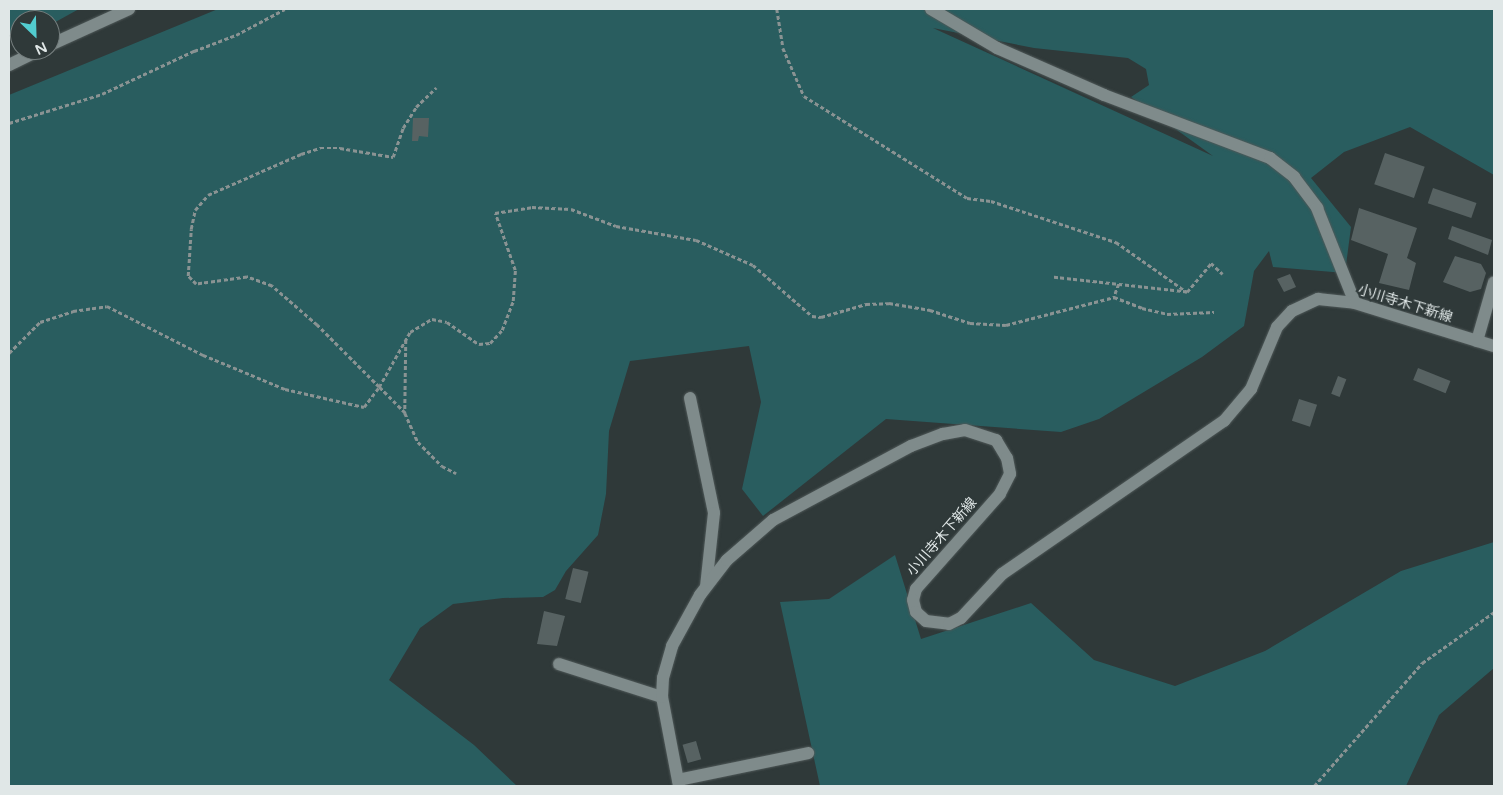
<!DOCTYPE html>
<meta charset="utf-8">
<style>
body{margin:0}
#map{position:relative;width:1503px;height:795px;overflow:hidden;background:#2f3939;font-family:"Varela Round","Noto Sans JP",sans-serif}
div>[style]{position:absolute}
[style*='--x']{left:calc(var(--x)*1px);top:calc(var(--y)*1px);width:calc(var(--w)*1px);rotate:calc(var(--a)*1deg)}
.green>*{inset:0;background:#295d5f}
.building>*{inset:0;background:#576262;transform-origin:0 0}
.path>*{height:2.5px;margin-top:-1.25px;transform-origin:0;background:repeating-linear-gradient(90deg,#8a9393 0 4px,transparent 0 6.5px)}
.roads{filter:drop-shadow(0 0 1px #4f5858) drop-shadow(0 0 1px #4f5858)}
.minor>*{height:12px;margin:-6px;padding:0 6px;transform-origin:6px;border-radius:6px;background:#7f8b8b}
.secondary>*{height:12px;margin:-6px;padding:0 6px;transform-origin:6px;border-radius:6px;background:#7f8b8b}
span{translate:-50% -50%;white-space:nowrap;text-align:center;line-height:1.15;-webkit-text-stroke:4px #2f3939;paint-order:stroke}
.street-label{font-size:14px;color:#e0e7e7}
.frame{position:absolute;inset:0;border:10px solid #e0e7e7;pointer-events:none}
.north{position:absolute;left:10px;top:10px;width:50px;height:50px;box-sizing:border-box;background:#2f3939;border:1px solid #767f7f;border-radius:50%;rotate:156deg;font-size:14px;font-weight:700;line-height:20px;text-align:center;color:#e0e7e7}
.north::after{content:'';display:block;margin:auto;width:18px;height:22px;background:#52cdd0;clip-path:polygon(50% 0,100% 100%,50% 72%,0 100%)}
</style>
<div id="map">
<div class="green">
<i style="clip-path:polygon(9px 9px,79px 9px,50px 25px,50px 20px,20px 20px,20px 32px,9px 34px)"></i>
<i style="clip-path:polygon(evenodd,218px 9px,1494px 9px,1494px 175px,1410px 127px,1344px 152px,1311px 178px,1351px 227px,1345px 273px,1273px 267px,1269px 251px,1254px 271px,1244px 326px,1202px 357px,1099px 419px,1061px 432px,886px 419px,763px 516px,742px 489px,761px 402px,749px 346px,630px 361px,609px 431px,606px 494px,598px 535px,566px 571px,555px 590px,543px 597px,503px 598px,453px 604px,420px 628px,389px 680px,474px 745px,517px 786px,9px 786px,9px 95px,218px 9px,933px 28px,1034px 48px,1128px 58px,1146px 69px,1149px 85px,1131px 97px,1213px 156px,933px 28px)"></i>
<i style="clip-path:polygon(1494px 542px,1494px 668px,1439px 715px,1406px 786px,820px 786px,780px 602px,829px 599px,895px 555px,921px 639px,1031px 603px,1094px 660px,1175px 686px,1265px 651px,1401px 571px)"></i>
</div>
<div class="building">
<i style="clip-path:polygon(413px 118px,429px 118px,428px 137px,419px 136px,418px 141px,412px 141px)"></i>
<i style="left:1385px;top:153px;width:42px;height:33px;rotate:19deg"></i>
<i style="left:1433px;top:188px;width:46px;height:16px;rotate:19deg"></i>
<i style="clip-path:polygon(1359px 208px,1417px 228px,1407px 258px,1416px 263px,1409px 290px,1379px 283px,1388px 254px,1351px 240px)"></i>
<i style="clip-path:polygon(1452px 226px,1492px 240px,1488px 255px,1448px 239px)"></i>
<i style="clip-path:polygon(1455px 256px,1481px 264px,1486px 273px,1481px 289px,1470px 292px,1443px 282px)"></i>
<i style="clip-path:polygon(1290px 274px,1296px 287px,1284px 292px,1277px 279px)"></i>
<i style="left:1418px;top:368px;width:35px;height:13px;rotate:22deg"></i>
<i style="left:1338px;top:376px;width:9px;height:19px;rotate:21deg"></i>
<i style="left:1299px;top:399px;width:19px;height:23px;rotate:18deg"></i>
<i style="left:573px;top:568px;width:16px;height:32px;rotate:14deg"></i>
<i style="clip-path:polygon(544px 611px,565px 616px,557px 646px,537px 644px)"></i>
<i style="left:696px;top:741px;width:19px;height:14px;rotate:74deg"></i>
</div>
<div class="path">
<i style="--x:777;--y:9;--w:39;--a:81"></i>
<i style="--x:783;--y:48;--w:52;--a:66.4"></i>
<i style="--x:804;--y:96;--w:192;--a:32"></i>
<i style="--x:967;--y:198;--w:24;--a:7"></i>
<i style="--x:991;--y:201;--w:132;--a:18.2"></i>
<i style="--x:1116;--y:242;--w:87;--a:35.2"></i>
<i style="--x:1187;--y:292;--w:136;--a:-173.7"></i>
<i style="--x:9;--y:123;--w:97;--a:-17.3"></i>
<i style="--x:102;--y:94;--w:102;--a:-25.1"></i>
<i style="--x:194;--y:51;--w:45;--a:-20.9"></i>
<i style="--x:236;--y:35;--w:55;--a:-28"></i>
<i style="--x:1119;--y:284;--w:14;--a:111"></i>
<i style="--x:1114;--y:297;--w:30;--a:21"></i>
<i style="--x:1142;--y:308;--w:26;--a:13"></i>
<i style="--x:1167;--y:314;--w:47;--a:-2.4"></i>
<i style="--x:1187;--y:292;--w:38;--a:-50"></i>
<i style="--x:1211;--y:263;--w:16;--a:43"></i>
<i style="--x:406;--y:340;--w:73;--a:90.8"></i>
<i style="--x:405;--y:413;--w:37;--a:-135"></i>
<i style="--x:379;--y:387;--w:63;--a:-60.6"></i>
<i style="--x:410;--y:332;--w:26;--a:-31"></i>
<i style="--x:432;--y:319;--w:15;--a:11"></i>
<i style="--x:447;--y:322;--w:39;--a:35"></i>
<i style="--x:479;--y:344;--w:11;--a:-5"></i>
<i style="--x:490;--y:343;--w:18;--a:-47"></i>
<i style="--x:502;--y:330;--w:31;--a:-69"></i>
<i style="--x:513;--y:301;--w:31;--a:-86"></i>
<i style="--x:515;--y:270;--w:60;--a:-109.3"></i>
<i style="--x:495;--y:213;--w:37;--a:-9"></i>
<i style="--x:532;--y:207;--w:39;--a:3"></i>
<i style="--x:571;--y:209;--w:48;--a:20.7"></i>
<i style="--x:616;--y:226;--w:81;--a:9.9"></i>
<i style="--x:696;--y:240;--w:62;--a:23.7"></i>
<i style="--x:753;--y:265;--w:78;--a:40.8"></i>
<i style="--x:812;--y:316;--w:9;--a:6"></i>
<i style="--x:821;--y:317;--w:47;--a:-16.1"></i>
<i style="--x:866;--y:304;--w:23;--a:-2"></i>
<i style="--x:889;--y:303;--w:42;--a:9.7"></i>
<i style="--x:930;--y:310;--w:42;--a:18"></i>
<i style="--x:970;--y:323;--w:36;--a:3"></i>
<i style="--x:1006;--y:325;--w:112;--a:-14.5"></i>
<i style="--x:9;--y:353;--w:44;--a:-45"></i>
<i style="--x:40;--y:322;--w:35;--a:-18"></i>
<i style="--x:73;--y:311;--w:34;--a:-8"></i>
<i style="--x:107;--y:306;--w:108;--a:27"></i>
<i style="--x:203;--y:355;--w:89;--a:22.5"></i>
<i style="--x:285;--y:389;--w:81;--a:12.8"></i>
<i style="--x:364;--y:407;--w:25;--a:-53"></i>
<i style="--x:379;--y:387;--w:88;--a:-135"></i>
<i style="--x:317;--y:325;--w:60;--a:-139.1"></i>
<i style="--x:272;--y:286;--w:27;--a:-160"></i>
<i style="--x:247;--y:277;--w:51;--a:172.2"></i>
<i style="--x:196;--y:284;--w:11;--a:-135"></i>
<i style="--x:188;--y:276;--w:47;--a:-86.3"></i>
<i style="--x:191;--y:229;--w:19;--a:-78"></i>
<i style="--x:195;--y:210;--w:20;--a:-49"></i>
<i style="--x:208;--y:195;--w:102;--a:-23.8"></i>
<i style="--x:301;--y:154;--w:20;--a:-18"></i>
<i style="--x:320;--y:148;--w:20;--a:0"></i>
<i style="--x:340;--y:148;--w:54;--a:9.6"></i>
<i style="--x:393;--y:157;--w:31;--a:-71"></i>
<i style="--x:403;--y:128;--w:25;--a:-58"></i>
<i style="--x:416;--y:107;--w:28;--a:-44"></i>
<i style="--x:405;--y:413;--w:32;--a:66"></i>
<i style="--x:418;--y:442;--w:34;--a:45"></i>
<i style="--x:442;--y:466;--w:16;--a:27"></i>
<i style="--x:1314;--y:786;--w:164;--a:-48.7"></i>
<i style="--x:1422;--y:663;--w:88;--a:-35.3"></i>
</div>
<div class="roads">
<div class="minor">
<i style="--x:931;--y:9;--w:77;--a:30.6"></i>
<i style="--x:997;--y:48;--w:117;--a:23.7"></i>
<i style="--x:1104;--y:95;--w:178;--a:20.8"></i>
<i style="--x:1270;--y:158;--w:31;--a:38"></i>
<i style="--x:1294;--y:177;--w:39;--a:53"></i>
<i style="--x:1317;--y:208;--w:102;--a:68.2"></i>
<i style="--x:50;--y:45;--w:87;--a:-24.5"></i>
<i style="--x:9;--y:65;--w:34;--a:-26"></i>
<i style="--x:1477;--y:341;--w:61;--a:-73.9"></i>
<i style="--x:690;--y:398;--w:117;--a:78.2"></i>
<i style="--x:714;--y:513;--w:74;--a:96.2"></i>
<i style="--x:559;--y:664;--w:108;--a:17.8"></i>
<i style="--x:678;--y:780;--w:133;--a:-11.7"></i>
</div>
<div class="secondary">
<i style="--x:679;--y:786;--w:91;--a:-100.8"></i>
<i style="--x:662;--y:697;--w:19;--a:-87"></i>
<i style="--x:663;--y:678;--w:33;--a:-74"></i>
<i style="--x:672;--y:646;--w:58;--a:-61.2"></i>
<i style="--x:700;--y:595;--w:44;--a:-52.4"></i>
<i style="--x:727;--y:560;--w:61;--a:-41"></i>
<i style="--x:773;--y:520;--w:157;--a:-28.2"></i>
<i style="--x:911;--y:446;--w:34;--a:-21"></i>
<i style="--x:943;--y:434;--w:22;--a:-10"></i>
<i style="--x:965;--y:430;--w:33;--a:18"></i>
<i style="--x:996;--y:440;--w:21;--a:59"></i>
<i style="--x:1007;--y:458;--w:16;--a:79"></i>
<i style="--x:1010;--y:474;--w:22;--a:117"></i>
<i style="--x:1000;--y:494;--w:127;--a:131.5"></i>
<i style="--x:916;--y:589;--w:11;--a:105"></i>
<i style="--x:913;--y:600;--w:12;--a:76"></i>
<i style="--x:916;--y:612;--w:13;--a:42"></i>
<i style="--x:926;--y:621;--w:23;--a:7"></i>
<i style="--x:949;--y:624;--w:13;--a:-27"></i>
<i style="--x:961;--y:618;--w:60;--a:-47"></i>
<i style="--x:1002;--y:574;--w:270;--a:-34.6"></i>
<i style="--x:1224;--y:421;--w:42;--a:-49.8"></i>
<i style="--x:1251;--y:389;--w:67;--a:-67.2"></i>
<i style="--x:1277;--y:327;--w:22;--a:-47"></i>
<i style="--x:1292;--y:311;--w:29;--a:-25"></i>
<i style="--x:1318;--y:299;--w:37;--a:6"></i>
<i style="--x:1355;--y:303;--w:145;--a:17.2"></i>
</div>
</div>
<div class="street-label">
<span style="left:1405px;top:304px;rotate:17deg">小川寺木下新線</span>
<span style="left:942px;top:537px;rotate:-49deg">小川寺木下新線</span>
</div>
<div class="frame"></div>
<div class="north">N</div>
</div>
